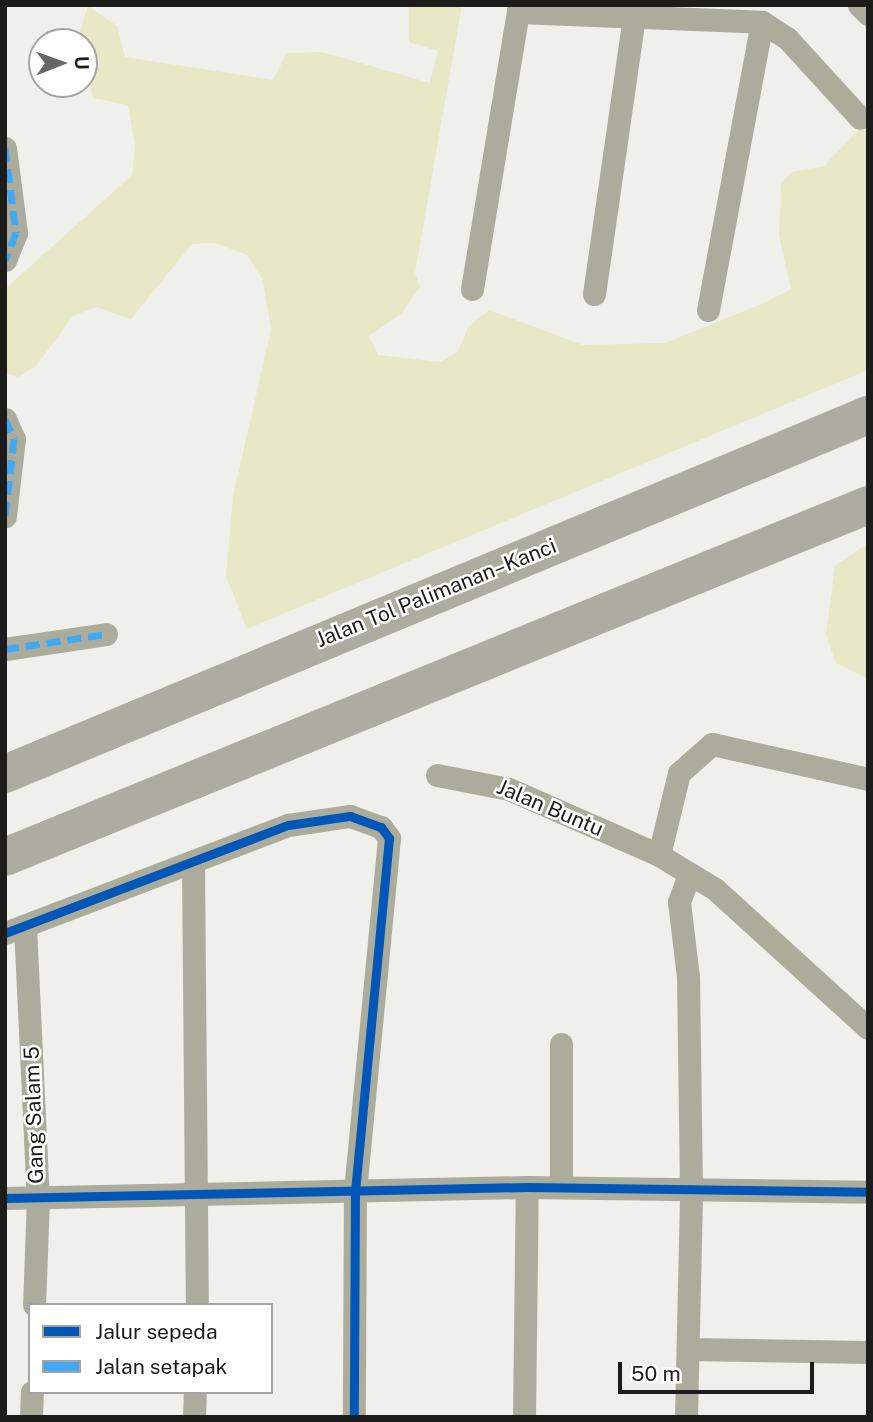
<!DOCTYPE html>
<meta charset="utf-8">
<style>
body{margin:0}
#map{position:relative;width:873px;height:1422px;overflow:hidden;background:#efefeb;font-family:"Public Sans",sans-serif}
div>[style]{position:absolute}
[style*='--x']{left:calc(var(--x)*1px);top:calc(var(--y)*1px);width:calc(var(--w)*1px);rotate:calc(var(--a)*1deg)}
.green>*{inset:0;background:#e8e8c7}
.minor>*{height:23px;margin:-11.5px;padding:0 11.5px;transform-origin:11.5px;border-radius:11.5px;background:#acac9d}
.motorway>*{height:38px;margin:-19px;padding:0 19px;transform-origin:19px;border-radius:19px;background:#adaca0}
.quiet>*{height:7px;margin-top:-3.5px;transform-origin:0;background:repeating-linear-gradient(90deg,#3fa9f5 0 14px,transparent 0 21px)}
.cycleway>*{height:9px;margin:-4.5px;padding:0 4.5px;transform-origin:4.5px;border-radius:4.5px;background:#0057b8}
span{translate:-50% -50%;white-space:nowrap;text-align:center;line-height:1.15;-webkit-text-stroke:5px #fffffe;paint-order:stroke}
.street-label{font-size:21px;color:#1c1c1a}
.frame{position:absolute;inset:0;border:7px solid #1c1c1a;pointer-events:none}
.legend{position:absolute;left:28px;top:1303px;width:245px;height:91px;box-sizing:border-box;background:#fffffe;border:2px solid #a4a4a3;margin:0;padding:9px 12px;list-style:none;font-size:21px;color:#1c1c1a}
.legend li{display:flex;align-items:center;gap:14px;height:35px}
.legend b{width:35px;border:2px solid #a4a4a3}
.north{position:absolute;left:28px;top:28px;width:70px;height:70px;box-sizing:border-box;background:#fffffe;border:2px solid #a4a4a3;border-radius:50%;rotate:89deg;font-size:19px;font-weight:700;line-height:28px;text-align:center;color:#1c1c1a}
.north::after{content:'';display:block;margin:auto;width:24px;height:32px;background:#666663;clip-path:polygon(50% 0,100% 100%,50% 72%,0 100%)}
.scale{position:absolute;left:618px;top:1362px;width:196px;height:32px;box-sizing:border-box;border:4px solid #1c1c1a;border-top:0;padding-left:9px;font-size:21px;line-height:24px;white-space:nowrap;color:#1c1c1a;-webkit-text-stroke:5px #fffffe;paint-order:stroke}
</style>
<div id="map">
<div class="green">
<i style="clip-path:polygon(409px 5px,462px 5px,415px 273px,420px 287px,402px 313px,369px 336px,378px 355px,440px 362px,458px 352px,468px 327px,489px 310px,583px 345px,665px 343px,764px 303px,791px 289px,779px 235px,781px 183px,792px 172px,824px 166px,868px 120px,868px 370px,247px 629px,226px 576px,233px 496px,271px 330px,263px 280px,247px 255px,216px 243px,192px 244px,131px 319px,96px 307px,73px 316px,36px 366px,19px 377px,5px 373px,5px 289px,132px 175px,135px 147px,128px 105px,93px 98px,79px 35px,88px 6px,117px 26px,125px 57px,273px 80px,287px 53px,322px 52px,430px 83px,438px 51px,409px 42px)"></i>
<i style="clip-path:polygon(868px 543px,868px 679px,836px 663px,826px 635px,835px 566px)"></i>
</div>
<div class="minor">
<i style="--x:519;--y:5;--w:7;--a:98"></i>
<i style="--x:518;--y:12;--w:244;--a:2.3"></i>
<i style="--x:762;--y:22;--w:30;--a:33"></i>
<i style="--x:787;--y:38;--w:108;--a:47.6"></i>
<i style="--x:859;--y:5;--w:13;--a:45"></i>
<i style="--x:5;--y:148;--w:86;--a:82.6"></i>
<i style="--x:16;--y:233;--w:29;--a:112"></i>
<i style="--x:472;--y:289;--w:281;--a:-80.6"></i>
<i style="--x:594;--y:294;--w:280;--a:-81.8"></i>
<i style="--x:708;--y:310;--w:293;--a:-79.4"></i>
<i style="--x:5;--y:419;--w:22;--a:66"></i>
<i style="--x:14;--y:439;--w:78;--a:96.7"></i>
<i style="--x:5;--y:649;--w:102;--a:-8.4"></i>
<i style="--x:437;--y:775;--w:73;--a:11"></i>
<i style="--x:509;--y:789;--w:164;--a:23.7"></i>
<i style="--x:659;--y:855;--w:66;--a:31.3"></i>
<i style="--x:715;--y:889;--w:207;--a:42.3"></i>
<i style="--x:659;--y:855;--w:84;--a:-76.3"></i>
<i style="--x:679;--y:773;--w:44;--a:-41.3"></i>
<i style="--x:712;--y:744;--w:160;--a:12.6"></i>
<i style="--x:193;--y:863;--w:442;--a:89.5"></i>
<i style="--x:25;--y:926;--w:272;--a:87.3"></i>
<i style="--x:38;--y:1198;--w:107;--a:92.1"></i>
<i style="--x:5;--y:933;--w:303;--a:-20.9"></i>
<i style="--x:288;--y:825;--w:63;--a:-8.3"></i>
<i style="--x:350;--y:816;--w:33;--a:20"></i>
<i style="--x:381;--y:827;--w:14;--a:54"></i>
<i style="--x:389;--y:838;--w:353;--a:95.5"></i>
<i style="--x:355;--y:1189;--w:228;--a:90.3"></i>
<i style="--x:561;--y:1187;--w:143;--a:-90"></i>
<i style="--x:5;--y:1198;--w:522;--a:-1.21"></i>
<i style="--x:527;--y:1187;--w:341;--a:0.8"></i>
<i style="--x:690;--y:1349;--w:178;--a:1"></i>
<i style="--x:31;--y:1417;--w:25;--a:-88"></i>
<i style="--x:194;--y:1417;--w:25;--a:-88"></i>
<i style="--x:524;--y:1417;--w:230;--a:-89.3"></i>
<i style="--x:686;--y:1417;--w:227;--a:-88.7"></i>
<i style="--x:691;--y:1190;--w:213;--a:-90.8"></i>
<i style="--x:688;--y:977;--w:76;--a:-96.8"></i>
<i style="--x:679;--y:902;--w:30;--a:-70"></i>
</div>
<div class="motorway">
<i style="--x:5;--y:774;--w:935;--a:-22.59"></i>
<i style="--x:5;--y:857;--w:932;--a:-22.19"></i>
</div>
<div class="quiet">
<i style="--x:5;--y:148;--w:86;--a:82.6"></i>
<i style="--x:16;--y:233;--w:29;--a:112"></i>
<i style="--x:5;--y:419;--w:22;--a:66"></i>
<i style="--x:14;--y:439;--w:78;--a:96.7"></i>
<i style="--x:5;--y:649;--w:102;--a:-8.4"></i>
</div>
<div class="cycleway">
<i style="--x:5;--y:933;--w:303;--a:-20.9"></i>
<i style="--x:288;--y:825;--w:63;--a:-8.3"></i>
<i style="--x:350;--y:816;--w:33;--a:20"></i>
<i style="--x:381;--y:827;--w:14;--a:54"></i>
<i style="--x:389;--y:838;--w:353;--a:95.5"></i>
<i style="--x:355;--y:1189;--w:228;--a:90.3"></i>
<i style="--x:5;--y:1198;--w:522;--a:-1.21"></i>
<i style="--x:527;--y:1187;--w:341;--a:0.8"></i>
</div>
<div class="street-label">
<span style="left:436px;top:593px;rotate:-22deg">Jalan Tol Palimanan–Kanci</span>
<span style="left:550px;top:808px;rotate:23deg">Jalan Buntu</span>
<span style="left:34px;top:1115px;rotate:-92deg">Gang Salam 5</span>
</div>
<div class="frame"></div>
<ul class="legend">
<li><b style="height:9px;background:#0057b8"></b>Jalur sepeda</li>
<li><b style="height:9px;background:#3fa9f5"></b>Jalan setapak</li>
</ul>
<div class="north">U</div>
<div class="scale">50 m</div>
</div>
